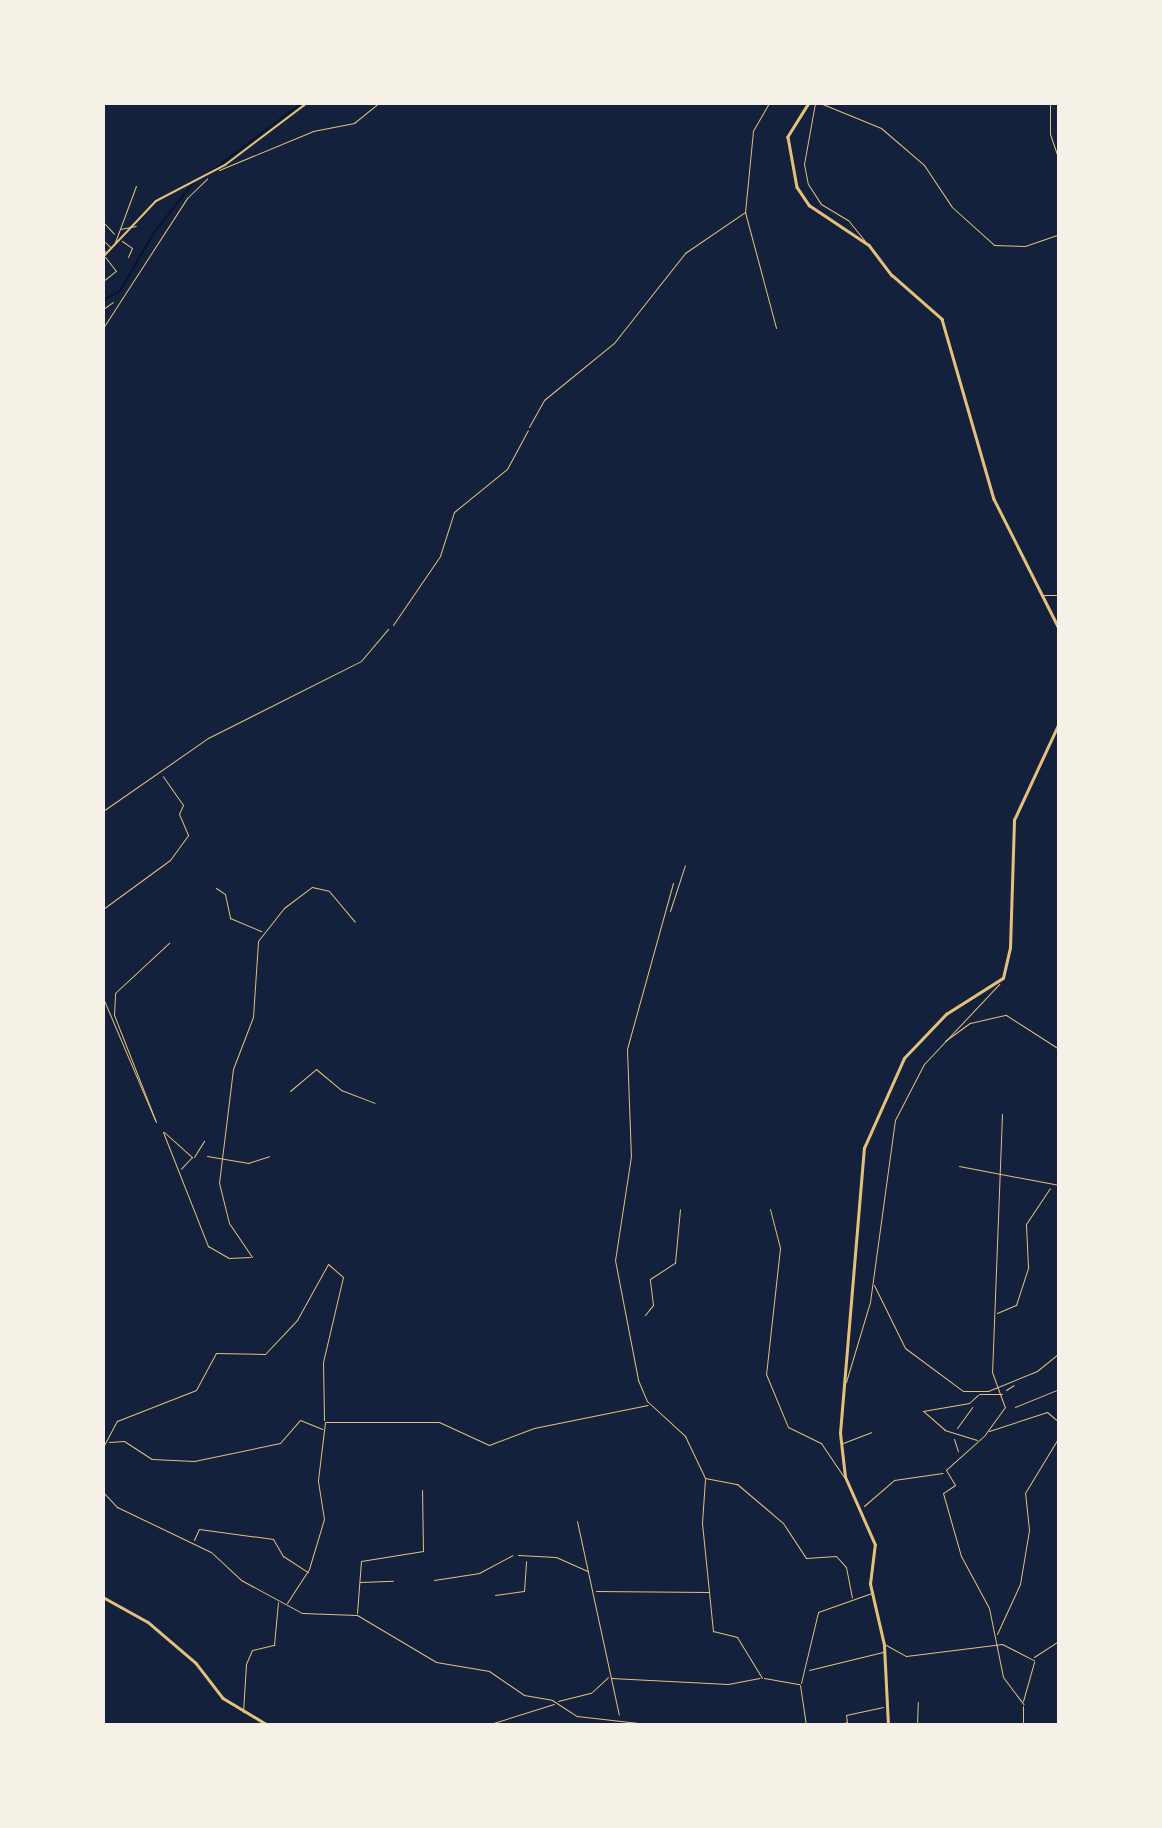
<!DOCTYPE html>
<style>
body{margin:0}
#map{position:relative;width:1162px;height:1828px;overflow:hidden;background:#14213d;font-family:Raleway,sans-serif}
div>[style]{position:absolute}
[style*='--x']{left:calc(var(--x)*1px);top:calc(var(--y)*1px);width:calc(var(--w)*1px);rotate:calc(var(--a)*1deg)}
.stream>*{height:2px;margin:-1px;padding:0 1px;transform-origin:1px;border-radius:1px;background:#0b132b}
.path>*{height:1px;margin:-0.5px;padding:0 0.5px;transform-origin:0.5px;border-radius:0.5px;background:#e5c07b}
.service>*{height:1px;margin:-0.5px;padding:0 0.5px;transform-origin:0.5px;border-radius:0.5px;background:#e5c07b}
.minor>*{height:1px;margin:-0.5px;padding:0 0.5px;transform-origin:0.5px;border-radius:0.5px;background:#e5c07b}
.tertiary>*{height:2px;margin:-1px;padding:0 1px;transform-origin:1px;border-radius:1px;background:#e5c07b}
.primary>*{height:2.5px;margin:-1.25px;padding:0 1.25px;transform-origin:1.25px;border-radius:1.25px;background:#e5c07b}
span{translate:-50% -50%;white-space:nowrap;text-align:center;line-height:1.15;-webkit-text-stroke:5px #f6f1e7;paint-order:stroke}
.frame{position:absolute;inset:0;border:105px solid #f6f1e7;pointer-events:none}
</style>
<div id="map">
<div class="stream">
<i style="--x:205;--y:176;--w:121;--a:-37"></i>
<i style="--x:103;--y:300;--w:19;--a:-28"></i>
<i style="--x:120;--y:291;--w:66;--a:-59.9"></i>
<i style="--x:153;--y:234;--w:66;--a:-51.7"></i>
</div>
<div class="path">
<i style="--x:103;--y:328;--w:155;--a:-57.1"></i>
<i style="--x:187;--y:198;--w:28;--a:-44"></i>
<i style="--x:393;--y:625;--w:83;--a:-55.7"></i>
<i style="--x:440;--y:556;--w:46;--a:-72.3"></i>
<i style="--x:454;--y:512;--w:68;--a:-39.1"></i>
<i style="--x:507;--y:469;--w:44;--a:-61.7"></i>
<i style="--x:216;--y:888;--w:11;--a:34"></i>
<i style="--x:225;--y:894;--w:25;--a:78"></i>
<i style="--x:230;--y:918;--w:34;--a:23"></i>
<i style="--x:103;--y:909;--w:83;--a:-36.2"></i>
<i style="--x:170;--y:860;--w:31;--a:-54"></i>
<i style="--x:188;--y:835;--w:23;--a:-113"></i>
<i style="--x:179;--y:814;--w:10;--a:-66"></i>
<i style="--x:183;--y:805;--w:35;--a:-125"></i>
<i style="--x:103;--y:998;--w:133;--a:66.9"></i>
<i style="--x:290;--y:1091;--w:34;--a:-40"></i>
<i style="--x:316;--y:1069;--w:33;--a:40"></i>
<i style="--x:341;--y:1090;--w:36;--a:21"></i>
<i style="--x:156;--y:1122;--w:115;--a:-111.4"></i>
<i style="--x:114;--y:1015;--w:22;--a:-87"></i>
<i style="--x:115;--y:993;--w:74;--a:-42.8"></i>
<i style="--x:163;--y:1132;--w:123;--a:68.5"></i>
<i style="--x:208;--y:1246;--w:24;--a:30"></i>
<i style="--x:229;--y:1258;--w:21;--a:-3"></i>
<i style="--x:164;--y:1132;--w:38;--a:42"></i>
<i style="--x:192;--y:1157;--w:16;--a:133"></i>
<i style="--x:207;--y:1156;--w:42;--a:9.7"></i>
<i style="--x:248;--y:1163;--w:22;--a:-18"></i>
<i style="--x:194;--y:1157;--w:19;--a:-58"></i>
<i style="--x:252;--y:1257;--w:41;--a:-124.1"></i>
<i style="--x:229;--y:1223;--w:41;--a:-104"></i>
<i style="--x:219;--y:1183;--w:115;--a:-83"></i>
<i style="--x:233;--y:1069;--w:56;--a:-69"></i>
<i style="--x:253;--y:1017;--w:76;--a:-86.2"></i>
<i style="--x:258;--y:941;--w:42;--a:-51.8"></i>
<i style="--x:284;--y:908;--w:35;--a:-37"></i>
<i style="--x:312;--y:887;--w:17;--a:13"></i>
<i style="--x:329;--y:891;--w:40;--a:50"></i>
<i style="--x:997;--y:1313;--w:21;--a:-23"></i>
<i style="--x:1016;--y:1305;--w:40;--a:-72"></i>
<i style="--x:1028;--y:1267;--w:43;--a:-92.7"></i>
<i style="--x:1026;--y:1224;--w:43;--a:-56.3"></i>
<i style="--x:1006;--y:1390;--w:9;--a:-32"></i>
<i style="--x:1015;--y:1407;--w:48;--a:-22.2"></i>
<i style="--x:957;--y:1428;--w:26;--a:-54"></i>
<i style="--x:954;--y:1439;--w:13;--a:72"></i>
<i style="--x:864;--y:1506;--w:40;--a:-41"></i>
<i style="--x:894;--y:1480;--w:49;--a:-8.1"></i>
<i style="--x:434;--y:1580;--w:46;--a:-8.8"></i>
<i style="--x:479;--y:1573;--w:38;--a:-28"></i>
<i style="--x:495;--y:1595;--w:29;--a:-8"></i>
<i style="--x:524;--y:1591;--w:30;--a:-86"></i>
<i style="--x:836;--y:1725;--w:11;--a:-15"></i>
<i style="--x:847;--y:1722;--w:7;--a:-98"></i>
<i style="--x:846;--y:1715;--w:38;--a:-12"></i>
<i style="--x:917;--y:1725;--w:23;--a:-88"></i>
</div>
<div class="service">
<i style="--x:979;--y:1394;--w:23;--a:0"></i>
</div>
<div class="minor">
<i style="--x:769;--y:103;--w:32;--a:120"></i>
<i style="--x:753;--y:131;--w:81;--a:95.6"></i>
<i style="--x:745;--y:212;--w:120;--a:75"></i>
<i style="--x:815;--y:103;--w:62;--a:100.2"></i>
<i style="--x:804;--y:164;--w:20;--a:79"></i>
<i style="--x:808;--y:184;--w:24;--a:57"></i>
<i style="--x:821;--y:204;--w:31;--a:31"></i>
<i style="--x:848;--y:220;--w:27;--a:51"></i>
<i style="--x:820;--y:103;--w:66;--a:22.3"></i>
<i style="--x:881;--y:128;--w:57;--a:40.7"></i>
<i style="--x:924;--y:165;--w:50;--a:56.3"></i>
<i style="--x:952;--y:207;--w:57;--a:42.1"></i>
<i style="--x:994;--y:245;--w:31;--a:2"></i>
<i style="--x:1025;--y:246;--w:36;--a:-19"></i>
<i style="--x:1050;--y:103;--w:31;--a:90"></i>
<i style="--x:1050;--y:134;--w:28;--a:71"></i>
<i style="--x:219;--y:170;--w:102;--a:-22.5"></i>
<i style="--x:313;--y:131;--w:42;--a:-11"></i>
<i style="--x:354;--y:123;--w:32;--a:-39"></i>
<i style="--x:103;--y:222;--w:16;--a:47"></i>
<i style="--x:120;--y:229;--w:16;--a:-11"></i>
<i style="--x:122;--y:241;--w:12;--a:35"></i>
<i style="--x:132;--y:248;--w:10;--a:114"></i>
<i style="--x:105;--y:242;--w:7;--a:45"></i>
<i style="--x:114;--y:245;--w:63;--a:-69.6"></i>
<i style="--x:103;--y:250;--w:4;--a:34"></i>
<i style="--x:103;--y:281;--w:16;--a:-38"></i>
<i style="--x:116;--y:271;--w:18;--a:-128"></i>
<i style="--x:103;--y:296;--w:1;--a:45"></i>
<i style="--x:103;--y:309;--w:12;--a:-35"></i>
<i style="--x:529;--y:427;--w:31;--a:-61"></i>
<i style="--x:544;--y:400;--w:90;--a:-39.2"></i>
<i style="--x:614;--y:343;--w:115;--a:-51.7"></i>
<i style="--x:685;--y:253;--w:73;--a:-34.3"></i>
<i style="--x:1044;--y:595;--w:15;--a:0"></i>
<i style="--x:103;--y:811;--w:128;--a:-34.8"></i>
<i style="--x:208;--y:738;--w:171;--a:-26.7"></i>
<i style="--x:361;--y:661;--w:42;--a:-49.8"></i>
<i style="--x:673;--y:883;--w:172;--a:105.5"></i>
<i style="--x:627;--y:1049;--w:107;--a:87.9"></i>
<i style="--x:631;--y:1156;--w:105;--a:98.7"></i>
<i style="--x:615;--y:1260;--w:122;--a:79.1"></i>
<i style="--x:638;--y:1380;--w:23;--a:67"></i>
<i style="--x:647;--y:1401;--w:52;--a:42.6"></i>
<i style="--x:685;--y:1436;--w:47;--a:64.5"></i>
<i style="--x:705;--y:1478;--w:33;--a:11"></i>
<i style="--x:737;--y:1484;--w:60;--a:40.3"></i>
<i style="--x:783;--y:1523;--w:42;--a:56.7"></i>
<i style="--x:806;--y:1558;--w:30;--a:-4"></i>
<i style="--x:836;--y:1556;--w:15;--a:48"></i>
<i style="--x:846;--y:1567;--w:31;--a:79"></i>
<i style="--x:670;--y:911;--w:48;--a:-71.9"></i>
<i style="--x:945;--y:1041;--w:31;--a:-36"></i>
<i style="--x:970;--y:1023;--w:37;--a:-13"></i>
<i style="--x:1006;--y:1015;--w:63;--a:32.7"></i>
<i style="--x:1002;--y:1114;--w:258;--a:92.2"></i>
<i style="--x:992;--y:1372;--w:37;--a:70"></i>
<i style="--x:1005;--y:1407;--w:34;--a:126"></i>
<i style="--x:985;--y:1435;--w:52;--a:138.1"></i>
<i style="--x:946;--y:1470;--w:17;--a:59"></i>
<i style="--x:955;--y:1485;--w:14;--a:146"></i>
<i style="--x:943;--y:1493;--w:66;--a:74.1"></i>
<i style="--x:961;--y:1556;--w:59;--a:61.7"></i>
<i style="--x:989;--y:1608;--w:70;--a:78.5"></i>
<i style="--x:1003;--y:1677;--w:34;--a:53"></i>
<i style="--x:959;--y:1166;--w:102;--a:10.8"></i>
<i style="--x:770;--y:1209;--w:40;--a:75.6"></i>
<i style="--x:780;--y:1248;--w:127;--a:96.3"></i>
<i style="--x:766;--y:1374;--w:57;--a:67.5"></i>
<i style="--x:788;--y:1427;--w:37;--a:26"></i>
<i style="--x:821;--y:1443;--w:40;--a:56"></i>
<i style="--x:874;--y:1285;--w:70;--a:63.8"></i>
<i style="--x:905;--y:1348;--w:72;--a:36.6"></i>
<i style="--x:963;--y:1391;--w:25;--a:0"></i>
<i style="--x:988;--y:1391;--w:53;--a:-22.2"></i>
<i style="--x:1037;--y:1371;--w:28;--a:-39"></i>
<i style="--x:645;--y:1315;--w:13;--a:-51"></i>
<i style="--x:653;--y:1305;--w:26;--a:-97"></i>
<i style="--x:650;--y:1279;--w:30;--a:-33"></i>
<i style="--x:675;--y:1263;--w:54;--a:-84.7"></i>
<i style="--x:846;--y:1382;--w:84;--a:-73.3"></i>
<i style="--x:870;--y:1302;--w:184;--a:-82.2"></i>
<i style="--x:895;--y:1120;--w:63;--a:-62.6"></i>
<i style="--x:924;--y:1064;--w:110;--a:-46.8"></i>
<i style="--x:989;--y:1431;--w:61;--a:-18.1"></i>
<i style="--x:1047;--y:1412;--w:16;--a:40"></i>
<i style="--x:977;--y:1440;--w:34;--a:-163"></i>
<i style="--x:945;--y:1430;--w:29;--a:-139"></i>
<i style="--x:923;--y:1411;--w:47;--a:-9.9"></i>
<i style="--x:969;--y:1403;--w:12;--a:-42"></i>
<i style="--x:109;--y:1442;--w:15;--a:-4"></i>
<i style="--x:124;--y:1441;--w:33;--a:33"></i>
<i style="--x:152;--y:1459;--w:42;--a:2.7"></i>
<i style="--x:194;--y:1461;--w:88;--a:-11.8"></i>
<i style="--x:280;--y:1443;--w:30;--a:-49"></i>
<i style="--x:300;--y:1420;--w:24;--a:22"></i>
<i style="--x:843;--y:1443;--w:30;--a:-21"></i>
<i style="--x:103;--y:1447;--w:30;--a:-62"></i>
<i style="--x:117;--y:1421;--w:85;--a:-21.4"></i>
<i style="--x:196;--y:1390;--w:42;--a:-61.6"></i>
<i style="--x:216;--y:1353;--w:49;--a:1.2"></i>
<i style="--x:265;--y:1354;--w:47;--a:-46.7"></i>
<i style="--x:297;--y:1320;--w:64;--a:-61"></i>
<i style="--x:328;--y:1264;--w:20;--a:41"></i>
<i style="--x:343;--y:1277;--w:87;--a:103.2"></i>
<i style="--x:323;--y:1362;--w:58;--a:89"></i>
<i style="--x:705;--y:1479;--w:44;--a:93.9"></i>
<i style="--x:702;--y:1523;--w:109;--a:84.2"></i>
<i style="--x:713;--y:1631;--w:25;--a:14"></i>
<i style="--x:737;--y:1637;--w:48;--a:58.6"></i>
<i style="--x:103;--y:1492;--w:21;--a:47"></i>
<i style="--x:117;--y:1507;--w:104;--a:25.6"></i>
<i style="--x:211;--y:1552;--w:41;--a:43"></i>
<i style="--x:241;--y:1580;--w:69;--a:28.4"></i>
<i style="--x:302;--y:1613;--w:55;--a:2.1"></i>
<i style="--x:357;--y:1615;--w:92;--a:30.7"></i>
<i style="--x:436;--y:1662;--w:54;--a:9.6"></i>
<i style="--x:489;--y:1671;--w:42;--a:34.4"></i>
<i style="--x:524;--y:1695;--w:28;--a:10"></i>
<i style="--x:552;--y:1700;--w:30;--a:33"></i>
<i style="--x:577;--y:1716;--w:79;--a:6.6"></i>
<i style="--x:577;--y:1521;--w:198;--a:77.8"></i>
<i style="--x:194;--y:1540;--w:12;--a:-66"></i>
<i style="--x:199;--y:1529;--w:75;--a:7.7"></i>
<i style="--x:273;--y:1539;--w:20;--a:60"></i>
<i style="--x:283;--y:1556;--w:30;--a:33"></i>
<i style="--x:518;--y:1555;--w:38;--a:3"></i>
<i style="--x:556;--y:1557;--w:35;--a:24"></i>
<i style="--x:360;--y:1582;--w:33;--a:-2"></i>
<i style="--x:596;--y:1591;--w:113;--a:0.5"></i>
<i style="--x:287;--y:1603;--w:40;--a:-57.1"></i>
<i style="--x:309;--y:1569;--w:52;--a:-73.3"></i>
<i style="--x:324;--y:1519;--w:39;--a:-99"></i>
<i style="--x:318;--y:1480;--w:58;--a:-83.1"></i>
<i style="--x:325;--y:1422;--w:114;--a:0"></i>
<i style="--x:439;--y:1422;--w:55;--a:24.7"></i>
<i style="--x:489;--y:1445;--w:48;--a:-20.7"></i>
<i style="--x:534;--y:1428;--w:116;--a:-11.4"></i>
<i style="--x:357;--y:1613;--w:52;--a:-85.6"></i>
<i style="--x:361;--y:1561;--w:63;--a:-9.2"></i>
<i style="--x:423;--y:1551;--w:61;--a:-90.9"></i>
<i style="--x:997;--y:1634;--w:55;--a:-65.3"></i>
<i style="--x:1020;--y:1584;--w:55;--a:-80.5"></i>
<i style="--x:1029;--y:1530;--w:37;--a:-96"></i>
<i style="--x:1025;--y:1493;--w:66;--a:-58.7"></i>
<i style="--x:886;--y:1645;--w:23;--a:29"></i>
<i style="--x:906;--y:1656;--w:97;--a:-7.1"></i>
<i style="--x:1002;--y:1644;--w:36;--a:27"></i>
<i style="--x:1034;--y:1657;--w:30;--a:-33"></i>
<i style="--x:809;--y:1670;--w:76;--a:-13.7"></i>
<i style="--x:611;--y:1678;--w:117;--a:2.9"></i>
<i style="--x:728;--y:1684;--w:32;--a:-11"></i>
<i style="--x:764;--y:1678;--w:36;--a:10"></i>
<i style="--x:801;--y:1683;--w:73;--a:-76.5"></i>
<i style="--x:818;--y:1612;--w:57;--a:-19.4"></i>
<i style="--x:800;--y:1685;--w:40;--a:81.5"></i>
<i style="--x:558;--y:1701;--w:34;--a:-14"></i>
<i style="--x:591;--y:1693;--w:23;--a:-43"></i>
<i style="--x:1023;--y:1701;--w:41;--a:-74.2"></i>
<i style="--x:243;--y:1712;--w:48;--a:-86.4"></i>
<i style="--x:246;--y:1664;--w:15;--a:-67"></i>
<i style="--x:252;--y:1650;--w:23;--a:-13"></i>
<i style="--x:274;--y:1645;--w:43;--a:-84.7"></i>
<i style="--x:487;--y:1725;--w:70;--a:-17.4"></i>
<i style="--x:1023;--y:1725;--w:19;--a:-90"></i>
</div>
<div class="tertiary">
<i style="--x:103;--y:257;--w:77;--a:-46.6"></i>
<i style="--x:156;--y:201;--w:78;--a:-27.6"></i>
<i style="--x:225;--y:165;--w:103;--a:-37.1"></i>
</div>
<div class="primary">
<i style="--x:809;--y:103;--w:40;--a:122"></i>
<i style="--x:788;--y:137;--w:51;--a:79.8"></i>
<i style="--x:797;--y:187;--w:22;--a:56"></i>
<i style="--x:809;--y:205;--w:72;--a:33.7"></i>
<i style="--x:869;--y:245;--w:38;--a:53"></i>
<i style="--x:892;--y:275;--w:67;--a:41.3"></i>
<i style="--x:942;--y:319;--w:187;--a:73.9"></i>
<i style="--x:994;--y:499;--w:144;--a:63.3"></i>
<i style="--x:103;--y:1597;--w:51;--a:29.1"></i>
<i style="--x:148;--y:1622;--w:63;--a:40.5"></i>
<i style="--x:196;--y:1663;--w:44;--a:52.4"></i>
<i style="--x:223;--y:1698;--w:52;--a:31"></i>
<i style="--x:888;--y:1725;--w:80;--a:-92.9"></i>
<i style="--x:884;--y:1645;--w:63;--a:-102.9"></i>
<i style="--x:870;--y:1584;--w:39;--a:-83"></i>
<i style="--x:875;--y:1545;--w:74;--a:-113.8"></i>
<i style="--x:845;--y:1477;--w:44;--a:-96.5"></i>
<i style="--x:840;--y:1433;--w:286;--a:-85.2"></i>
<i style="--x:864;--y:1148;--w:98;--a:-66"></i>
<i style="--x:904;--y:1058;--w:61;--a:-46.3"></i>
<i style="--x:946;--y:1014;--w:67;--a:-32.3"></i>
<i style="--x:1003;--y:978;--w:31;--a:-77"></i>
<i style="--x:1010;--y:948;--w:128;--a:-88.2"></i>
<i style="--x:1014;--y:820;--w:107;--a:-65.1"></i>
</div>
<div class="frame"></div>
</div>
